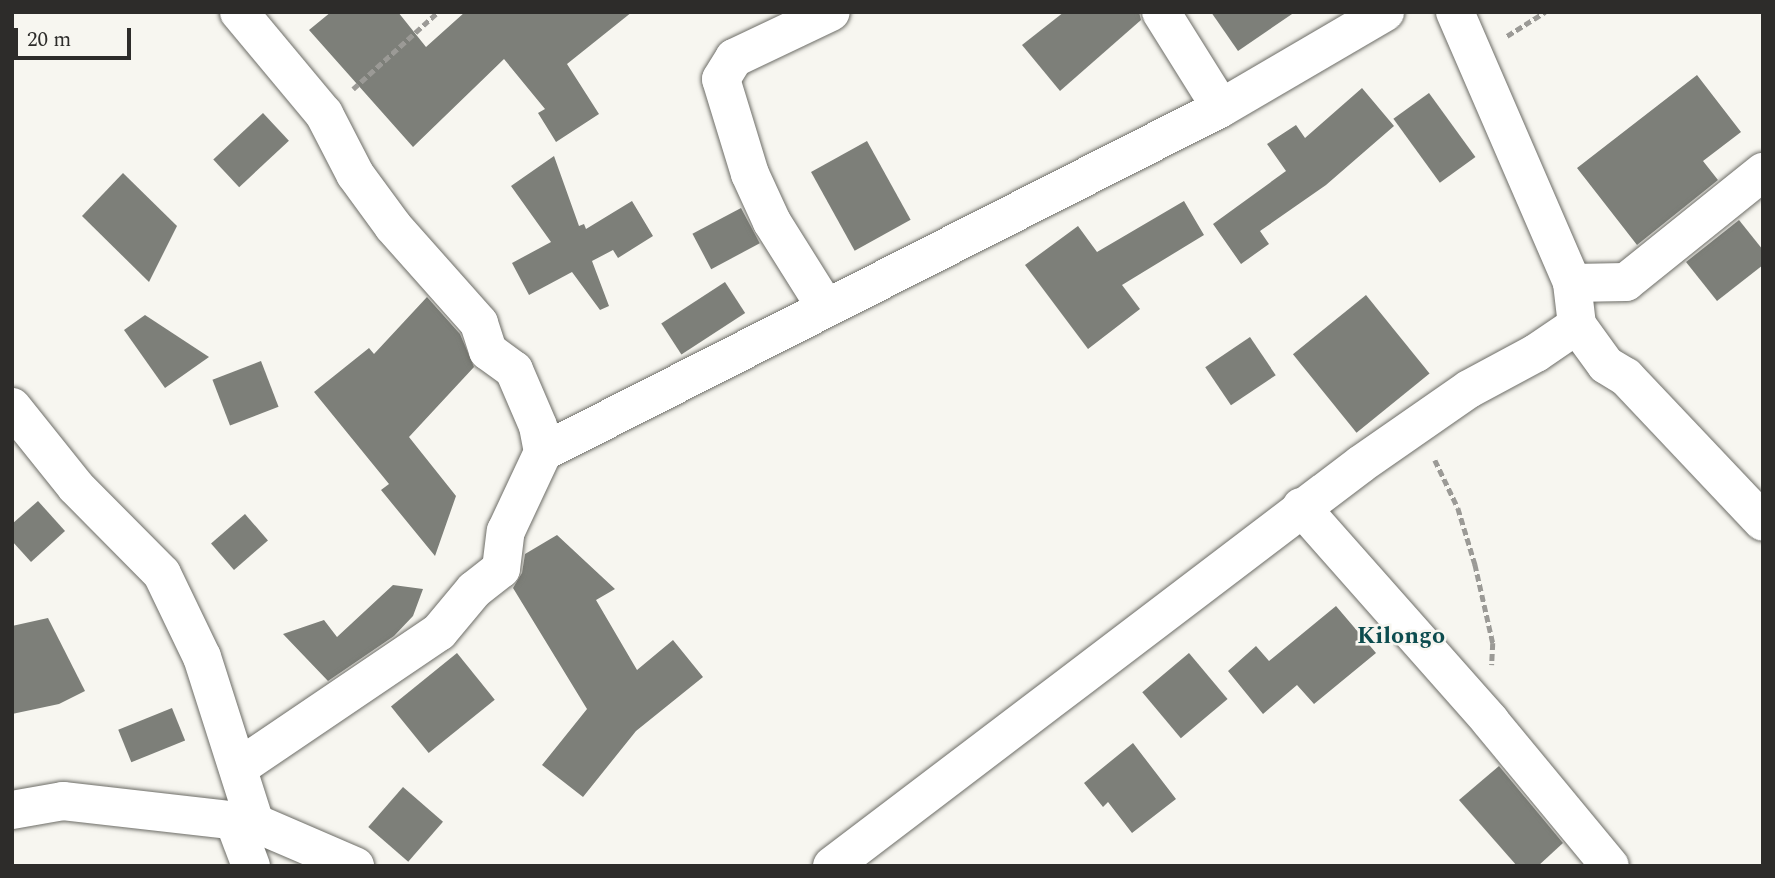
<!DOCTYPE html>
<style>
body{margin:0}
#map{position:relative;width:1775px;height:878px;overflow:hidden;background:#f7f6f0;font-family:Spectral,serif}
div>[style]{position:absolute}
[style*='--x']{left:calc(var(--x)*1px);top:calc(var(--y)*1px);width:calc(var(--w)*1px);rotate:calc(var(--a)*1deg)}
.building>*{inset:0;background:#7d7f79;transform-origin:0 0}
.path>*{height:4.5px;margin-top:-2.25px;transform-origin:0;background:repeating-linear-gradient(90deg,#9b9a96 0 7px,transparent 0 10.5px)}
.roads{filter:drop-shadow(0 0 2px #6d6d67) drop-shadow(0 0 2px #6d6d67)}
.street>*{height:38px;margin:-19px;padding:0 19px;transform-origin:19px;border-radius:19px;background:#fff}
span{translate:-50% -50%;white-space:nowrap;text-align:center;line-height:1.15;-webkit-text-stroke:5px #f7f6f0;paint-order:stroke}
.quarter-label{font-size:24px;color:#0c4c4e;font-weight:700}
.frame{position:absolute;inset:0;border:14px solid #2d2c2a;pointer-events:none}
.scale{position:absolute;left:14px;top:28px;width:117px;height:32px;box-sizing:border-box;border:4px solid #2d2c2a;border-top:0;padding-left:9px;font-size:21px;line-height:24px;white-space:nowrap;color:#2d2c2a;-webkit-text-stroke:5px #f7f6f0;paint-order:stroke}
</style>
<div id="map">
<div class="building">
<i style="clip-path:polygon(331px 12px,398px 12px,426px 47px,465px 12px,632px 12px,567px 64px,599px 114px,556px 142px,538px 113px,545px 109px,504px 59px,413px 147px,309px 30px)"></i>
<i style="clip-path:polygon(1064px 12px,1139px 12px,1141px 20px,1060px 91px,1022px 45px)"></i>
<i style="clip-path:polygon(1211px 12px,1295px 12px,1238px 51px)"></i>
<i style="clip-path:polygon(1697px 75px,1741px 132px,1703px 161px,1718px 180px,1637px 245px,1577px 168px)"></i>
<i style="clip-path:polygon(1362px 88px,1394px 126px,1326px 185px,1260px 231px,1269px 244px,1241px 264px,1213px 224px,1286px 171px,1267px 144px,1296px 125px,1305px 138px)"></i>
<i style="left:1429px;top:93px;width:79px;height:44px;rotate:54deg"></i>
<i style="left:263px;top:113px;width:38px;height:68px;rotate:47deg"></i>
<i style="left:867px;top:141px;width:90px;height:64px;rotate:61deg"></i>
<i style="clip-path:polygon(554px 156px,579px 226px,584px 224px,586px 229px,632px 201px,653px 236px,618px 258px,613px 250px,592px 261px,609px 306px,600px 310px,572px 272px,529px 295px,512px 263px,551px 242px,511px 186px)"></i>
<i style="clip-path:polygon(123px 173px,177px 226px,149px 282px,82px 216px)"></i>
<i style="clip-path:polygon(1184px 201px,1204px 235px,1122px 285px,1140px 309px,1088px 349px,1025px 265px,1078px 226px,1097px 252px)"></i>
<i style="left:741px;top:208px;width:40px;height:55px;rotate:62deg"></i>
<i style="clip-path:polygon(1739px 220px,1763px 250px,1763px 265px,1717px 301px,1686px 262px)"></i>
<i style="left:725px;top:282px;width:37px;height:76px;rotate:57deg"></i>
<i style="left:1366px;top:295px;width:101px;height:94px;rotate:51deg"></i>
<i style="clip-path:polygon(427px 297px,460px 334px,474px 367px,409px 437px,456px 496px,435px 556px,381px 490px,389px 484px,314px 392px,369px 348px,374px 354px)"></i>
<i style="clip-path:polygon(145px 315px,209px 357px,165px 388px,124px 330px)"></i>
<i style="left:1250px;top:337px;width:46px;height:54px;rotate:56deg"></i>
<i style="left:261px;top:361px;width:49px;height:52px;rotate:69deg"></i>
<i style="clip-path:polygon(38px 501px,65px 531px,31px 562px,12px 541px,12px 524px)"></i>
<i style="left:245px;top:514px;width:35px;height:45px;rotate:49deg"></i>
<i style="clip-path:polygon(557px 535px,615px 589px,596px 600px,637px 670px,673px 640px,703px 677px,636px 731px,583px 797px,542px 765px,587px 709px,513px 588px,522px 573px,525px 554px)"></i>
<i style="clip-path:polygon(393px 585px,423px 589px,413px 616px,394px 636px,328px 681px,283px 634px,324px 620px,337px 637px)"></i>
<i style="clip-path:polygon(1336px 606px,1376px 653px,1314px 704px,1297px 685px,1263px 714px,1228px 671px,1256px 646px,1269px 661px)"></i>
<i style="clip-path:polygon(48px 618px,85px 691px,59px 704px,12px 714px,12px 626px)"></i>
<i style="left:457px;top:653px;width:60px;height:85px;rotate:51deg"></i>
<i style="left:1189px;top:653px;width:60px;height:61px;rotate:50deg"></i>
<i style="left:172px;top:708px;width:35px;height:58px;rotate:68deg"></i>
<i style="clip-path:polygon(1133px 743px,1176px 799px,1132px 833px,1108px 802px,1103px 807px,1084px 783px)"></i>
<i style="clip-path:polygon(1499px 766px,1563px 843px,1538px 866px,1517px 866px,1459px 800px)"></i>
<i style="left:403px;top:787px;width:53px;height:53px;rotate:41deg"></i>
</div>
<div class="path">
<i style="--x:1507;--y:36;--w:45;--a:-32.3"></i>
<i style="--x:353;--y:89;--w:115;--a:-42.2"></i>
<i style="--x:1435;--y:460;--w:53;--a:64.4"></i>
<i style="--x:1458;--y:508;--w:59;--a:73.1"></i>
<i style="--x:1475;--y:564;--w:81;--a:77.2"></i>
<i style="--x:1493;--y:643;--w:22;--a:93"></i>
</div>
<div class="roads">
<div class="street">
<i style="--x:1161;--y:12;--w:113;--a:58"></i>
<i style="--x:1455;--y:12;--w:295;--a:66.6"></i>
<i style="--x:1572;--y:283;--w:42;--a:83.2"></i>
<i style="--x:1572;--y:283;--w:54;--a:-1.1"></i>
<i style="--x:1626;--y:282;--w:176;--a:-38.8"></i>
<i style="--x:826;--y:308;--w:102;--a:-122.1"></i>
<i style="--x:772;--y:222;--w:53;--a:-114.6"></i>
<i style="--x:750;--y:174;--w:99;--a:-107"></i>
<i style="--x:721;--y:79;--w:25;--a:-58"></i>
<i style="--x:734;--y:58;--w:107;--a:-25.4"></i>
<i style="--x:12;--y:407;--w:102;--a:51.3"></i>
<i style="--x:76;--y:487;--w:122;--a:45.3"></i>
<i style="--x:162;--y:574;--w:92;--a:64.3"></i>
<i style="--x:202;--y:657;--w:174;--a:72.3"></i>
<i style="--x:543;--y:452;--w:760;--a:-26.9"></i>
<i style="--x:1221;--y:108;--w:190;--a:-30.3"></i>
<i style="--x:1301;--y:507;--w:286;--a:48.5"></i>
<i style="--x:1490;--y:721;--w:188;--a:50.4"></i>
<i style="--x:238;--y:768;--w:243;--a:-34.1"></i>
<i style="--x:439;--y:632;--w:55;--a:-50.2"></i>
<i style="--x:474;--y:590;--w:34;--a:-38"></i>
<i style="--x:501;--y:569;--w:38;--a:-83"></i>
<i style="--x:506;--y:531;--w:87;--a:-64.9"></i>
<i style="--x:543;--y:452;--w:26;--a:-101"></i>
<i style="--x:538;--y:426;--w:61;--a:-113.2"></i>
<i style="--x:514;--y:370;--w:32;--a:-144"></i>
<i style="--x:488;--y:351;--w:29;--a:-108"></i>
<i style="--x:479;--y:323;--w:130;--a:-131.6"></i>
<i style="--x:393;--y:226;--w:64;--a:-126.2"></i>
<i style="--x:355;--y:174;--w:68;--a:-117.3"></i>
<i style="--x:324;--y:114;--w:133;--a:-129.8"></i>
<i style="--x:12;--y:810;--w:52;--a:-10"></i>
<i style="--x:63;--y:801;--w:193;--a:6.5"></i>
<i style="--x:255;--y:823;--w:109;--a:23.3"></i>
<i style="--x:234;--y:821;--w:48;--a:69.3"></i>
<i style="--x:832;--y:866;--w:664;--a:-37.23"></i>
<i style="--x:1361;--y:464;--w:131;--a:-34.8"></i>
<i style="--x:1469;--y:389;--w:76;--a:-28.2"></i>
<i style="--x:1536;--y:353;--w:50;--a:-34.3"></i>
<i style="--x:1577;--y:325;--w:49;--a:54.1"></i>
<i style="--x:1606;--y:365;--w:23;--a:31"></i>
<i style="--x:1626;--y:377;--w:199;--a:46.6"></i>
</div>
</div>
<div class="quarter-label">
<span style="left:1401px;top:637px">Kilongo</span>
</div>
<div class="frame"></div>
<div class="scale">20 m</div>
</div>
